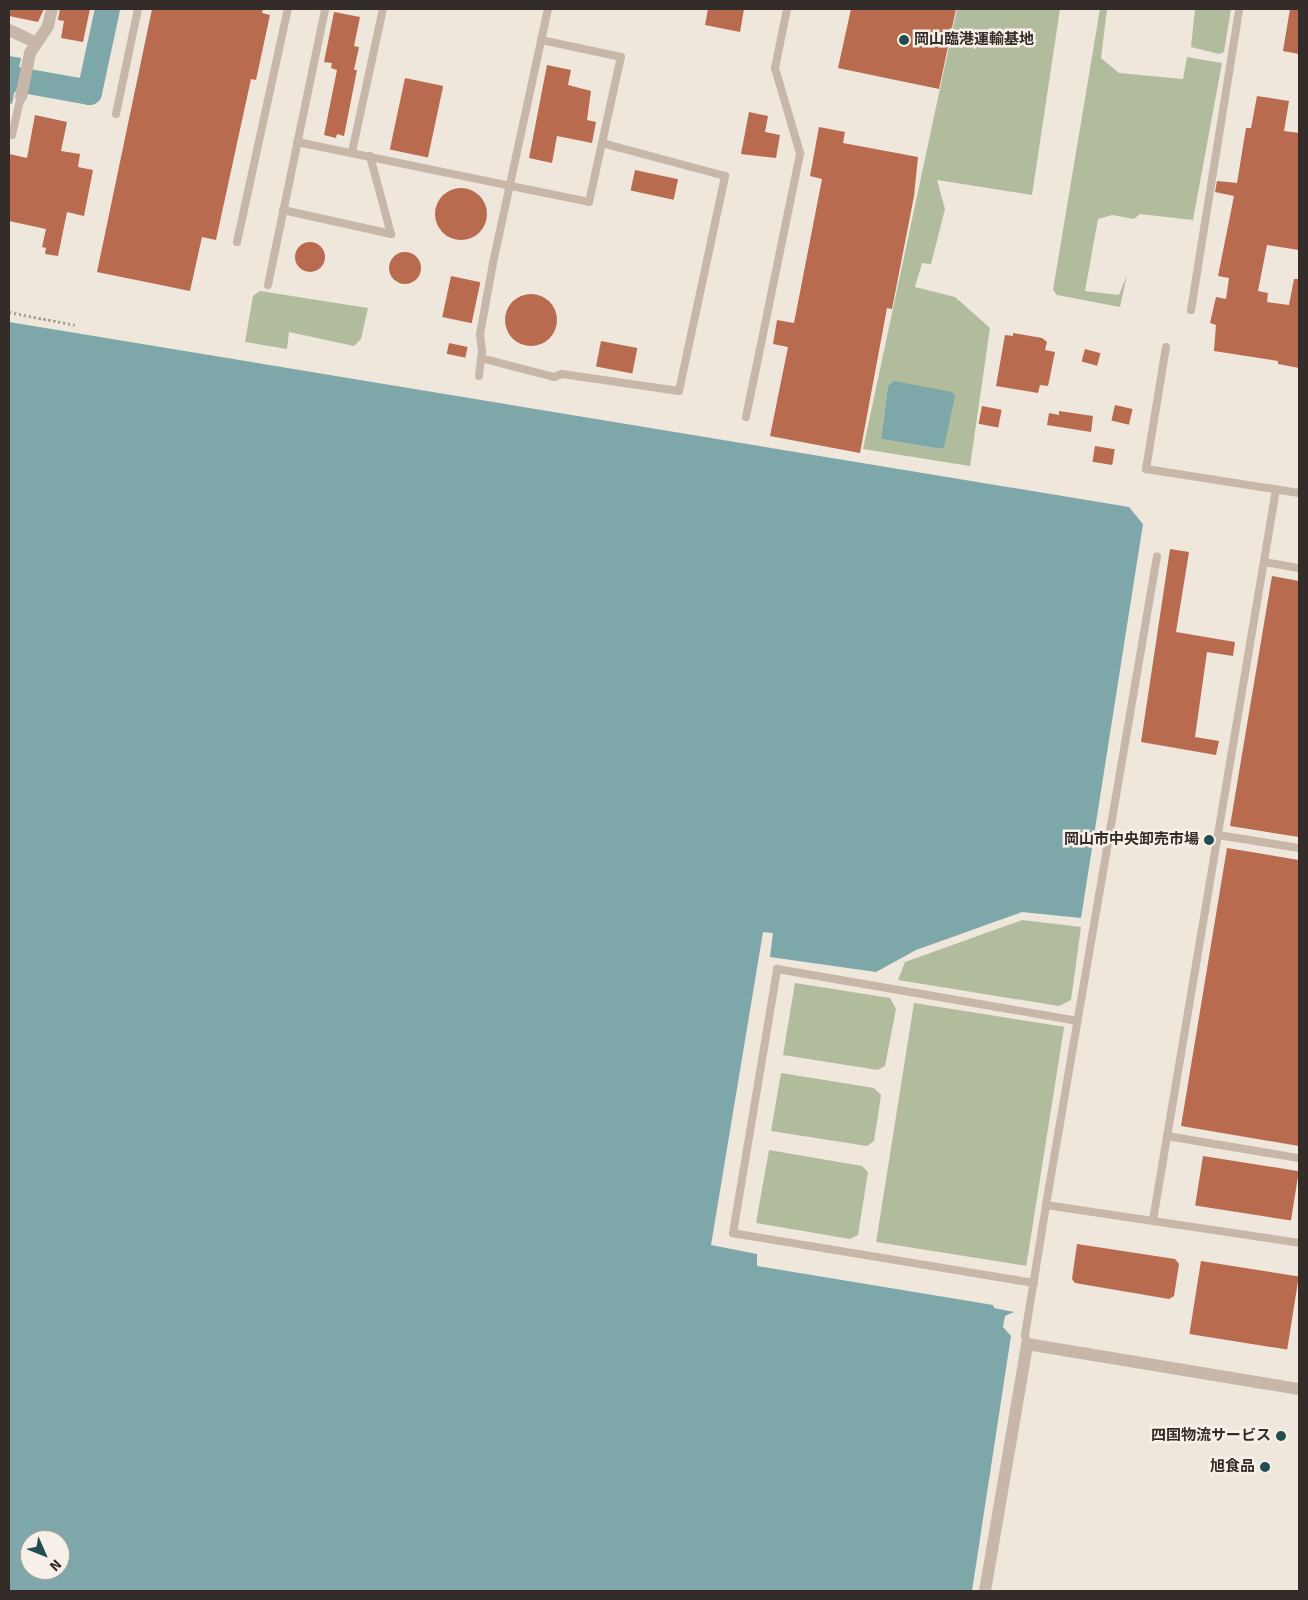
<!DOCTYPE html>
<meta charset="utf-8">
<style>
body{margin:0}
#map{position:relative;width:1308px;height:1600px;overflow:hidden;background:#efe6dc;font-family:Signika,"Noto Sans JP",sans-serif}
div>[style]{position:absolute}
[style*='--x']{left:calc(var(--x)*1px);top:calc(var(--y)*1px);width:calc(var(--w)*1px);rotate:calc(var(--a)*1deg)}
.green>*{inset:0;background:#b1bc9d;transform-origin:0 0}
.water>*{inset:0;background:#7ea7a9}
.river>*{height:25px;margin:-12.5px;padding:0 12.5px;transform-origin:12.5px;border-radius:12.5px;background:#7ea7a9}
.building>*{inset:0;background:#b96b50;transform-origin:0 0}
.round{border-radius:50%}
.path>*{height:2.5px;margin-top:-1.25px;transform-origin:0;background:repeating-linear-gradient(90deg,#b1a193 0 2.5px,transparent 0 5px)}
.service>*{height:8px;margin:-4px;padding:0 4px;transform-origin:4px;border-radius:4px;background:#c6b7a9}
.minor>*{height:12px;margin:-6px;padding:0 6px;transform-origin:6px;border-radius:6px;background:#c6b7a9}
.dots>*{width:14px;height:14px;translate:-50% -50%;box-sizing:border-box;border:2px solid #f7f0e8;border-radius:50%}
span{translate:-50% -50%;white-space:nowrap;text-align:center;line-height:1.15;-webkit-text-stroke:5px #f7f0e8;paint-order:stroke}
.poi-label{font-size:15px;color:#342c28;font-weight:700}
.left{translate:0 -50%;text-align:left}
.right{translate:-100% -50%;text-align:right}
.frame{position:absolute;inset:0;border:10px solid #342c28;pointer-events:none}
.north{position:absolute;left:20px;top:1530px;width:50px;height:50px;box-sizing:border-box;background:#f7f0e8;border:1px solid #a9a29b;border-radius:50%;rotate:134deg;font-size:14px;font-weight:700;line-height:20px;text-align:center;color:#342c28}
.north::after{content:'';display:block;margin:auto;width:18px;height:22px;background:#224d51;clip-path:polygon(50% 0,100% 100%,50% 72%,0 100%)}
</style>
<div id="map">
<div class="green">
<i style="clip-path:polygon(evenodd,957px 9px,1060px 9px,1032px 195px,937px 180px,945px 209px,931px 264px,922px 263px,915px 287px,955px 297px,990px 328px,970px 466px,863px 449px,957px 9px,888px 386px,944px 447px,941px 449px,881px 439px,888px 386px)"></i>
<i style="clip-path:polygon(1100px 9px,1107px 9px,1101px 58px,1119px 73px,1183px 79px,1187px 57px,1222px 63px,1193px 220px,1140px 214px,1134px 219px,1112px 215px,1098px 219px,1085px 291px,1119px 295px,1127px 275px,1120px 307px,1057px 295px,1053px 290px)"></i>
<i style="clip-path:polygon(1195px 9px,1231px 9px,1224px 52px,1219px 54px,1191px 47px)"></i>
<i style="clip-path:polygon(260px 291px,368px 308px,361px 339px,354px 346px,289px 332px,287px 349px,245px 342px,253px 296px)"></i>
<i style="clip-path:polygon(1022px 920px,1081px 927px,1071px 1000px,1059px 1006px,898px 980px,905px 962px)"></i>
<i style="clip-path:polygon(795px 983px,890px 998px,896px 1009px,885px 1066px,878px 1070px,783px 1055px)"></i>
<i style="left:914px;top:1003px;width:152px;height:242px;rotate:9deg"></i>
<i style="clip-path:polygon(781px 1073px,874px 1088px,881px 1095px,874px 1141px,867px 1146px,771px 1131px)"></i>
<i style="clip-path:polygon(769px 1150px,862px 1166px,868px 1172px,858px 1235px,850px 1239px,756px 1223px)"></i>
</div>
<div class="water">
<i style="clip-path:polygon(9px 56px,21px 58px,12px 104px,9px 103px)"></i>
<i style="clip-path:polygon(evenodd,9px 322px,1129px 507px,1143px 524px,1081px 918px,1022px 912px,916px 950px,876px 972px,770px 957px,773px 933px,763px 932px,711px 1245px,757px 1254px,757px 1266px,993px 1305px,994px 1308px,1014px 1312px,1005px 1316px,1003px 1327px,1011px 1336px,972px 1591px,9px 1591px,9px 322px,30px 1540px,60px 1540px,60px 1570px,30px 1570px,30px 1540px)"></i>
<i style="clip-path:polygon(894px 381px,952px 392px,955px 396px,944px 447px,941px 449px,881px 439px,888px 386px)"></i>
</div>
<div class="river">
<i style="--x:17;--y:79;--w:73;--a:10.2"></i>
<i style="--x:89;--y:92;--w:85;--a:-77.8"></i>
</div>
<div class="building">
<i style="clip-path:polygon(9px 9px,44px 9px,38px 22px,9px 16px)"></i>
<i style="clip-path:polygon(60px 9px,90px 9px,83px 42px,61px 38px,64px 21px,58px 20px)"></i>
<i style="clip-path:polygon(152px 9px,263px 9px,262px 13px,270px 15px,256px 80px,251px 79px,216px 240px,202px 237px,190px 291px,97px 272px)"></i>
<i style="clip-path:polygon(708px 9px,744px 9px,740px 32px,705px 25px)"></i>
<i style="clip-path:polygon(851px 9px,956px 9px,939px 89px,838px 68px)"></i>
<i style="clip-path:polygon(1290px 9px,1299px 9px,1299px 54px,1283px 51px)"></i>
<i style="clip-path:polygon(334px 12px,360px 17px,354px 46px,359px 47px,354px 70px,357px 70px,344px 136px,337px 134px,336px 138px,324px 135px,337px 70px,331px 68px,332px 63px,324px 62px)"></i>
<i style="clip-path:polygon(547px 65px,571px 70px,568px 85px,591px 91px,587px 120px,596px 122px,592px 143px,557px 136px,552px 163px,529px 158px)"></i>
<i style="left:405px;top:78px;width:39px;height:73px;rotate:12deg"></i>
<i style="clip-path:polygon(1257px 96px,1289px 101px,1284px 131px,1299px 133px,1299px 250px,1267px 245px,1258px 291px,1268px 293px,1267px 302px,1289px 305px,1294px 279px,1299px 279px,1299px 368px,1278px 364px,1278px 361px,1214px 351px,1216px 325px,1210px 323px,1216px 297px,1226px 299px,1229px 278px,1218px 276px,1234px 196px,1215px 192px,1217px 181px,1237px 183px,1246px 128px,1251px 128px)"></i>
<i style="clip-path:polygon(749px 112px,768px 116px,765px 132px,780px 135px,776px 158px,741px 154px)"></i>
<i style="clip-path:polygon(35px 115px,67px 122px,61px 151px,80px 154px,78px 167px,93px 170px,84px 216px,67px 212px,58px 256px,45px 254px,46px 248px,42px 247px,46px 229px,9px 221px,9px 154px,27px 158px)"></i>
<i style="clip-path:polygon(819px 127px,845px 132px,843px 143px,918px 157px,914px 196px,892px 309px,887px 308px,860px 453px,770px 436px,788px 347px,773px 344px,777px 320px,794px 323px,822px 179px,810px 176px)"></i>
<i style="left:635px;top:170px;width:44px;height:21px;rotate:12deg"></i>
<i class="round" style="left:435px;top:188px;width:52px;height:52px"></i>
<i class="round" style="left:295px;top:242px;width:30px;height:30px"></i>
<i class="round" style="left:389px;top:252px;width:32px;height:32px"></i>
<i style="left:451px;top:276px;width:30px;height:42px;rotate:12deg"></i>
<i class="round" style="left:505px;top:294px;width:52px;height:52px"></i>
<i style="clip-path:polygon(1013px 333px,1042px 338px,1047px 342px,1045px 350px,1055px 352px,1048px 386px,1040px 385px,1038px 393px,996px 386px,1005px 335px,1013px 336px)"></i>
<i style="left:601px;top:341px;width:37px;height:26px;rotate:11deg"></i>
<i style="left:449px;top:343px;width:19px;height:11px;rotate:12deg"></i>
<i style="left:1085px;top:349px;width:16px;height:13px;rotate:15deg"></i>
<i style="left:1115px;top:405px;width:18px;height:16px;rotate:13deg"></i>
<i style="left:982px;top:406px;width:20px;height:18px;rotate:11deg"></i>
<i style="clip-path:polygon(1059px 411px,1093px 416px,1091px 432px,1047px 425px,1049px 413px,1059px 415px)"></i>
<i style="left:1095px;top:446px;width:20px;height:16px;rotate:9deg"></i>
<i style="clip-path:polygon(1170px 549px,1189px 552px,1176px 632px,1235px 642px,1233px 656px,1207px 652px,1195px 737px,1219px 741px,1216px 755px,1141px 742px)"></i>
<i style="clip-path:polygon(1272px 576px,1299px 581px,1299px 837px,1230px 826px)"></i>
<i style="clip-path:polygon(1227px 848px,1299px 860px,1299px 1146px,1181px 1126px)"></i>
<i style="left:1203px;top:1156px;width:97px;height:50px;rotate:9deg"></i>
<i style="clip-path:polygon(1077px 1244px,1175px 1259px,1179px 1264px,1174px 1296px,1169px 1299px,1075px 1283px,1072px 1279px)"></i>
<i style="left:1201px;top:1261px;width:99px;height:74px;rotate:9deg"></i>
</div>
<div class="path">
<i style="--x:9;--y:312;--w:67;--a:11.1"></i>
</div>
<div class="service">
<i style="--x:116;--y:114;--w:107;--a:-78.2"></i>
<i style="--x:9;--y:134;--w:3;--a:18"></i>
<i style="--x:12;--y:135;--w:39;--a:-77"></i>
<i style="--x:297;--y:142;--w:298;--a:11.6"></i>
<i style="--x:589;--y:202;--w:148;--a:-77.6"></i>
<i style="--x:621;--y:57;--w:82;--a:-168"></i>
<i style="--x:352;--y:152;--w:146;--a:-77.8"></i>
<i style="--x:283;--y:210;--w:111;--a:12.5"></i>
<i style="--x:391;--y:234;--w:81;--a:-105.1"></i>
<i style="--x:237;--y:242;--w:239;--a:-77.7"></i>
<i style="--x:268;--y:285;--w:282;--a:-78.3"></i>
<i style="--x:1191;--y:310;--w:305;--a:-80.9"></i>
<i style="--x:1166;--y:347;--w:124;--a:99.3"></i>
<i style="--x:1146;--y:469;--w:155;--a:8.9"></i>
<i style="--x:481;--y:358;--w:75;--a:14.6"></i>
<i style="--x:554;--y:377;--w:9;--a:-21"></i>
<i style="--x:562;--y:374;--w:118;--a:8.3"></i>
<i style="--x:679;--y:391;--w:220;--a:-77.9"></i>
<i style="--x:725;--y:176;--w:127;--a:-165"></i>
<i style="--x:479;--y:376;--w:25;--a:-83"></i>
<i style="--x:482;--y:351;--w:17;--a:-97"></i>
<i style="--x:480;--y:334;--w:72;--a:-79.6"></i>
<i style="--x:493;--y:263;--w:260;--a:-77.8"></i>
<i style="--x:746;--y:417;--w:269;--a:-78.4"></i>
<i style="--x:800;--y:153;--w:89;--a:-106.4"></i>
<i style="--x:775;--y:68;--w:60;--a:-78.5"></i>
<i style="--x:1264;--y:562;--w:36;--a:10"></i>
<i style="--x:1218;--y:835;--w:82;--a:9.1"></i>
<i style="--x:1167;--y:1136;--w:134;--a:9.5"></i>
<i style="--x:1046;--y:1205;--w:256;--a:8.5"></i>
<i style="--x:1153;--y:1220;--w:740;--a:-80.44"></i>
<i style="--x:1034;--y:1283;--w:305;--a:-170.6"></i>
<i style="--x:733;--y:1233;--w:268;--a:-80.5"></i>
<i style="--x:777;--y:969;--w:304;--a:9.8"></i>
<i style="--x:1027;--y:1344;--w:9;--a:-103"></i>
<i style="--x:1025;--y:1335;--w:132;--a:-80.8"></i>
<i style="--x:1046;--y:1205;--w:658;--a:-80.29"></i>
</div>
<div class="minor">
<i style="--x:9;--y:30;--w:29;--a:25"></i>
<i style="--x:21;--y:97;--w:45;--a:-78.4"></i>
<i style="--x:30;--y:53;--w:32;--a:-56"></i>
<i style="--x:48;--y:26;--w:17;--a:-77"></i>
<i style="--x:985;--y:1591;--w:251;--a:-80.3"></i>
<i style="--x:1027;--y:1344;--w:276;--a:9.4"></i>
</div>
<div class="dots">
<i style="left:904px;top:40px;background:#224d51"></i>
<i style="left:1209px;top:840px;background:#224d51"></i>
<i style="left:1281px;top:1436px;background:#224d51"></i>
<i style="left:1265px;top:1467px;background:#224d51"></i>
</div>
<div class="poi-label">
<span class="left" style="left:914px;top:40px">岡山臨港運輸基地</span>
<span class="right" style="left:1199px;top:840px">岡山市中央卸売市場</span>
<span class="right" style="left:1271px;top:1436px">四国物流サービス</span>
<span class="right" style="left:1255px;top:1467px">旭食品</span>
</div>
<div class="frame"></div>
<div class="north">N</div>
</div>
